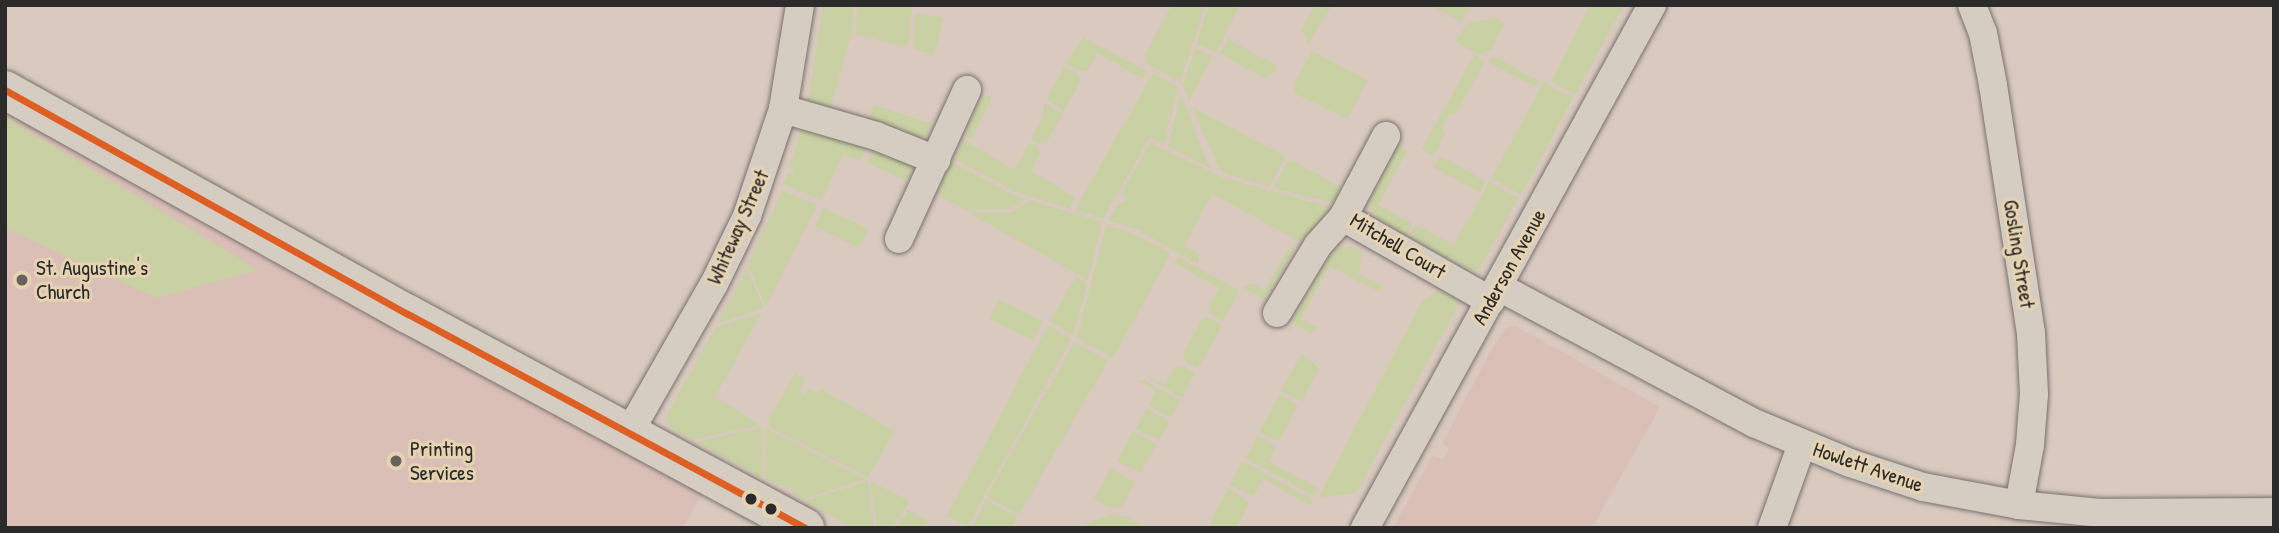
<!DOCTYPE html>
<style>
body{margin:0}
#map{position:relative;width:2279px;height:533px;overflow:hidden;background:#d9c9bf;font-family:"Patrick Hand",sans-serif}
div>[style]{position:absolute}
[style*='--x']{left:calc(var(--x)*1px);top:calc(var(--y)*1px);width:calc(var(--w)*1px);rotate:calc(var(--a)*1deg)}
.built>*{inset:0;background:#dabfb7}
.green>*{inset:0;background:#c9d1a4;transform-origin:0 0}
.roads{filter:drop-shadow(0 0 2px #79726e) drop-shadow(0 0 2px #79726e)}
.street>*{height:28px;margin:-14px;padding:0 14px;transform-origin:14px;border-radius:14px;background:#d6cdc2}
.secondary>*{height:38px;margin:-19px;padding:0 19px;transform-origin:19px;border-radius:19px;background:#d6cdc2}
.bus-1>*{height:7px;margin:-3.5px;padding:0 3.5px;transform-origin:3.5px;border-radius:3.5px;background:#de5f23}
.dots>*{width:19px;height:19px;translate:-50% -50%;box-sizing:border-box;border:4px solid #e6d3b1;border-radius:50%}
span{translate:-50% -50%;white-space:nowrap;text-align:center;line-height:1.15;-webkit-text-stroke:6px #e6d3b1;paint-order:stroke}
.street-label{font-size:21px;color:#2b2b2b}
.poi-label{font-size:21px;color:#2b2b2b}
.left{translate:0 -50%;text-align:left}
.frame{position:absolute;inset:0;border:7px solid #2b2b2b;pointer-events:none}
</style>
<div id="map">
<div class="built">
<i style="clip-path:polygon(5px 90px,711px 478px,683px 528px,5px 528px)"></i>
<i style="clip-path:polygon(1516px 326px,1660px 407px,1592px 528px,1393px 528px,1433px 455px,1443px 460px,1449px 448px,1443px 443px,1491px 350px,1506px 328px)"></i>
</div>
<div class="green">
<i style="clip-path:polygon(823px 5px,853px 5px,852px 32px,830px 110px,808px 102px)"></i>
<i style="clip-path:polygon(857px 5px,912px 5px,909px 44px,903px 46px,856px 34px)"></i>
<i style="clip-path:polygon(1172px 5px,1205px 5px,1180px 82px,1146px 63px,1145px 54px)"></i>
<i style="clip-path:polygon(1209px 5px,1240px 5px,1216px 52px,1196px 44px)"></i>
<i style="clip-path:polygon(1315px 5px,1332px 5px,1309px 44px,1301px 30px)"></i>
<i style="clip-path:polygon(1430px 5px,1471px 5px,1462px 22px)"></i>
<i style="clip-path:polygon(1590px 5px,1624px 5px,1575px 95px,1551px 81px)"></i>
<i style="clip-path:polygon(915px 14px,944px 17px,934px 55px,913px 49px)"></i>
<i style="clip-path:polygon(1497px 18px,1505px 23px,1492px 49px,1480px 55px,1456px 42px,1467px 23px)"></i>
<i style="clip-path:polygon(1082px 37px,1147px 71px,1143px 79px,1097px 53px,1087px 71px,1080px 71px,1066px 64px)"></i>
<i style="clip-path:polygon(1228px 39px,1277px 66px,1273px 74px,1263px 78px,1219px 53px)"></i>
<i style="clip-path:polygon(1195px 48px,1213px 56px,1189px 102px,1183px 85px)"></i>
<i style="clip-path:polygon(1312px 51px,1368px 80px,1347px 119px,1294px 93px,1295px 83px)"></i>
<i style="clip-path:polygon(1474px 55px,1485px 61px,1456px 114px,1448px 115px,1442px 127px,1445px 134px,1433px 157px,1421px 150px)"></i>
<i style="clip-path:polygon(1496px 57px,1539px 81px,1536px 87px,1491px 64px,1489px 59px)"></i>
<i style="clip-path:polygon(1064px 67px,1078px 74px,1081px 81px,1064px 111px,1047px 100px)"></i>
<i style="clip-path:polygon(1153px 73px,1178px 87px,1164px 145px,1150px 137px,1103px 219px,1075px 210px)"></i>
<i style="left:1543px;top:82px;width:34px;height:110px;rotate:28deg"></i>
<i style="clip-path:polygon(1181px 93px,1205px 157px,1212px 169px,1168px 147px)"></i>
<i style="clip-path:polygon(989px 95px,992px 98px,971px 140px,965px 137px,979px 101px)"></i>
<i style="clip-path:polygon(1044px 103px,1063px 114px,1046px 143px,1042px 141px,1040px 144px,1031px 139px,1042px 119px)"></i>
<i style="left:874px;top:105px;width:60px;height:16px;rotate:18deg"></i>
<i style="clip-path:polygon(1192px 107px,1286px 157px,1269px 186px,1226px 174px,1219px 168px)"></i>
<i style="clip-path:polygon(5px 117px,8px 118px,257px 270px,157px 298px,5px 228px)"></i>
<i style="clip-path:polygon(802px 128px,869px 145px,860px 161px,843px 154px,822px 201px,783px 184px,788px 172px,792px 174px,794px 169px,789px 167px)"></i>
<i style="clip-path:polygon(963px 139px,1014px 170px,1030px 142px,1039px 147px,1038px 150px,1041px 153px,1031px 171px,1076px 198px,1069px 208px,1018px 193px,955px 159px)"></i>
<i style="clip-path:polygon(1399px 142px,1407px 151px,1378px 205px,1412px 224px,1406px 235px,1379px 220px,1370px 208px,1371px 197px)"></i>
<i style="clip-path:polygon(1151px 143px,1224px 178px,1330px 207px,1304px 244px,1212px 194px,1184px 246px,1199px 254px,1198px 264px,1136px 229px,1108px 220px,1116px 207px,1127px 199px,1122px 195px,1126px 184px)"></i>
<i style="clip-path:polygon(874px 149px,912px 164px,907px 181px,867px 163px)"></i>
<i style="left:1440px;top:156px;width:52px;height:13px;rotate:29deg"></i>
<i style="clip-path:polygon(1290px 159px,1343px 188px,1333px 203px,1273px 188px)"></i>
<i style="clip-path:polygon(950px 161px,1016px 196px,1025px 199px,1010px 209px,965px 210px,937px 194px)"></i>
<i style="clip-path:polygon(1489px 182px,1518px 198px,1479px 270px,1468px 270px,1409px 237px,1415px 225px,1454px 245px)"></i>
<i style="clip-path:polygon(782px 190px,817px 205px,766px 306px,748px 265px)"></i>
<i style="clip-path:polygon(1030px 200px,1102px 222px,1088px 280px,969px 213px,1011px 213px)"></i>
<i style="clip-path:polygon(823px 208px,869px 229px,858px 248px,815px 226px)"></i>
<i style="clip-path:polygon(1106px 225px,1133px 233px,1171px 253px,1113px 358px,1077px 338px)"></i>
<i style="clip-path:polygon(1291px 245px,1295px 248px,1265px 300px,1243px 288px,1251px 283px,1264px 290px)"></i>
<i style="clip-path:polygon(1350px 246px,1363px 253px,1359px 274px,1383px 286px,1379px 292px,1329px 266px,1301px 319px,1318px 328px,1316px 331px,1310px 333px,1293px 324px,1293px 319px,1333px 250px)"></i>
<i style="clip-path:polygon(1178px 257px,1240px 291px,1223px 322px,1211px 313px,1208px 307px,1219px 288px,1175px 263px)"></i>
<i style="clip-path:polygon(747px 268px,764px 308px,717px 324px,737px 288px)"></i>
<i style="clip-path:polygon(1076px 277px,1087px 284px,1073px 336px,1050px 321px)"></i>
<i style="clip-path:polygon(1436px 292px,1450px 292px,1459px 300px,1458px 306px,1356px 493px,1318px 498px,1422px 301px)"></i>
<i style="left:999px;top:299px;width:49px;height:22px;rotate:27deg"></i>
<i style="clip-path:polygon(762px 313px,715px 397px,760px 425px,692px 440px,673px 429px,667px 421px,668px 413px,715px 328px)"></i>
<i style="clip-path:polygon(1203px 318px,1210px 318px,1222px 326px,1198px 368px,1186px 362px,1183px 354px)"></i>
<i style="clip-path:polygon(1048px 325px,1071px 339px,967px 527px,947px 516px)"></i>
<i style="left:1075px;top:342px;width:38px;height:178px;rotate:30deg"></i>
<i style="clip-path:polygon(1302px 353px,1319px 368px,1303px 399px,1298px 400px,1281px 391px)"></i>
<i style="clip-path:polygon(1125px 363px,1165px 385px,1175px 367px,1183px 366px,1195px 374px,1182px 398px)"></i>
<i style="clip-path:polygon(795px 373px,805px 379px,799px 391px,805px 394px,809px 388px,818px 393px,821px 389px,895px 431px,868px 477px,769px 427px,768px 420px)"></i>
<i style="clip-path:polygon(1142px 379px,1181px 401px,1171px 418px,1148px 405px,1156px 391px,1140px 382px)"></i>
<i style="clip-path:polygon(1280px 394px,1298px 406px,1281px 439px,1275px 440px,1259px 432px)"></i>
<i style="left:1146px;top:409px;width:27px;height:22px;rotate:27deg"></i>
<i style="clip-path:polygon(762px 427px,763px 479px,696px 442px)"></i>
<i style="clip-path:polygon(765px 428px,865px 479px,801px 500px,793px 495px,795px 490px,766px 480px)"></i>
<i style="left:1133px;top:431px;width:27px;height:34px;rotate:28deg"></i>
<i style="clip-path:polygon(1258px 435px,1276px 448px,1269px 462px,1318px 488px,1314px 496px,1245px 458px)"></i>
<i style="clip-path:polygon(1243px 461px,1313px 500px,1309px 505px,1263px 479px,1254px 496px,1230px 485px)"></i>
<i style="clip-path:polygon(1111px 469px,1135px 482px,1122px 506px,1109px 508px,1094px 498px)"></i>
<i style="clip-path:polygon(868px 481px,874px 528px,853px 528px,804px 501px)"></i>
<i style="clip-path:polygon(870px 481px,910px 501px,892px 528px,877px 528px)"></i>
<i style="clip-path:polygon(1228px 488px,1250px 503px,1236px 528px,1216px 528px,1209px 524px)"></i>
<i style="clip-path:polygon(986px 500px,1018px 517px,1012px 528px,971px 528px)"></i>
<i style="clip-path:polygon(908px 510px,930px 522px,920px 528px,896px 528px)"></i>
<i style="clip-path:polygon(1113px 514px,1127px 517px,1147px 528px,1089px 528px,1086px 523px)"></i>
</div>
<div class="roads">
<div class="street">
<i style="--x:1972;--y:5;--w:30;--a:69"></i>
<i style="--x:1983;--y:33;--w:53;--a:79.1"></i>
<i style="--x:1993;--y:85;--w:251;--a:81.3"></i>
<i style="--x:2031;--y:333;--w:61;--a:87.2"></i>
<i style="--x:2034;--y:394;--w:51;--a:94.5"></i>
<i style="--x:2030;--y:445;--w:61;--a:100.4"></i>
<i style="--x:783;--y:109;--w:97;--a:16.2"></i>
<i style="--x:876;--y:136;--w:65;--a:21.8"></i>
<i style="--x:1343;--y:217;--w:170;--a:29.6"></i>
<i style="--x:899;--y:239;--w:164;--a:-65.5"></i>
<i style="--x:1499;--y:287;--w:289;--a:28.1"></i>
<i style="--x:1754;--y:423;--w:104;--a:22.6"></i>
<i style="--x:1850;--y:463;--w:77;--a:18.2"></i>
<i style="--x:1923;--y:487;--w:98;--a:10.6"></i>
<i style="--x:2019;--y:505;--w:81;--a:5.6"></i>
<i style="--x:2100;--y:513;--w:174;--a:-0.3"></i>
<i style="--x:1277;--y:313;--w:79;--a:-58.9"></i>
<i style="--x:1318;--y:245;--w:38;--a:-48"></i>
<i style="--x:1343;--y:217;--w:92;--a:-62"></i>
<i style="--x:630;--y:431;--w:169;--a:-60.3"></i>
<i style="--x:714;--y:284;--w:76;--a:-64.1"></i>
<i style="--x:747;--y:216;--w:113;--a:-71.4"></i>
<i style="--x:783;--y:109;--w:105;--a:-80.7"></i>
<i style="--x:1365;--y:528;--w:597;--a:-61.24"></i>
<i style="--x:1772;--y:528;--w:89;--a:-70.3"></i>
</div>
<div class="secondary">
<i style="--x:5;--y:90;--w:461;--a:29.1"></i>
<i style="--x:408;--y:314;--w:451;--a:28.3"></i>
</div>
</div>
<div class="bus-1">
<i style="--x:5;--y:90;--w:461;--a:29.1"></i>
<i style="--x:408;--y:314;--w:451;--a:28.3"></i>
</div>
<div class="dots">
<i style="left:22px;top:280px;background:#68625f"></i>
<i style="left:396px;top:461px;background:#68625f"></i>
<i style="left:751px;top:499px;background:#2b2b2b"></i>
<i style="left:771px;top:509px;background:#2b2b2b"></i>
</div>
<div class="street-label">
<span style="left:738px;top:227px;rotate:-66deg">Whiteway Street</span>
<span style="left:1398px;top:246px;rotate:31deg">Mitchell Court</span>
<span style="left:2019px;top:254px;rotate:81deg">Gosling Street</span>
<span style="left:1509px;top:267px;rotate:-61deg">Anderson Avenue</span>
<span style="left:1868px;top:467px;rotate:19deg">Howlett Avenue</span>
</div>
<div class="poi-label">
<span class="left" style="left:36px;top:280px">St. Augustine's<br>Church</span>
<span class="left" style="left:410px;top:461px">Printing<br>Services</span>
</div>
<div class="frame"></div>
</div>
